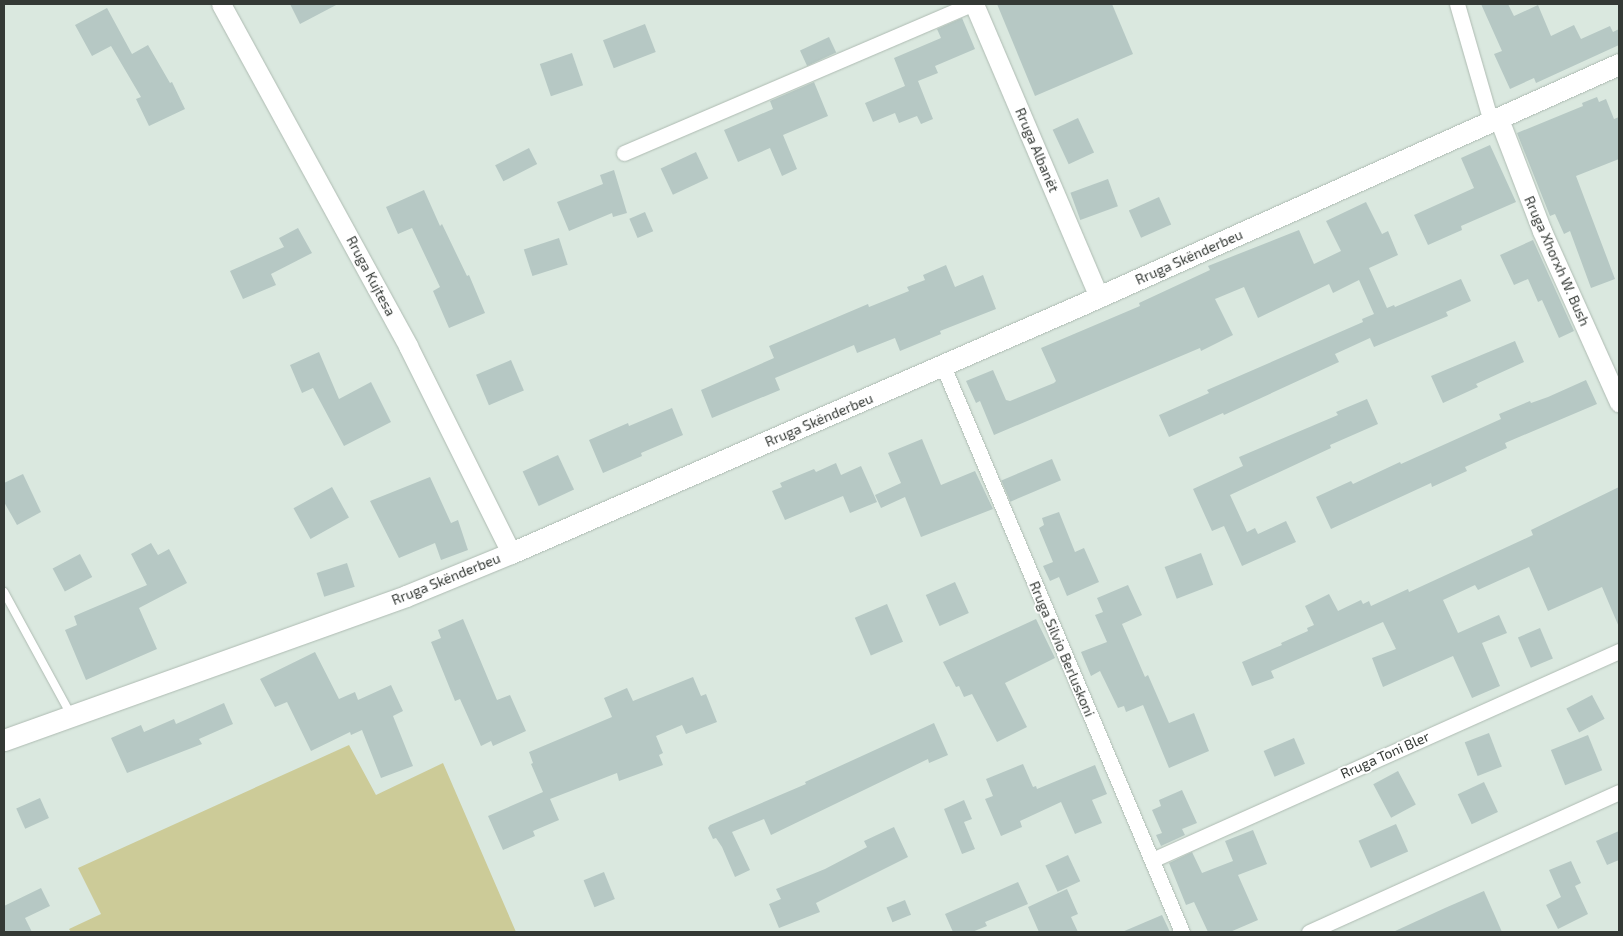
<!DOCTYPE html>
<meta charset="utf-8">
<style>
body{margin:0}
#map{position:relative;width:1623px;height:936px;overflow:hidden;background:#dae8df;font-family:"Exo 2",sans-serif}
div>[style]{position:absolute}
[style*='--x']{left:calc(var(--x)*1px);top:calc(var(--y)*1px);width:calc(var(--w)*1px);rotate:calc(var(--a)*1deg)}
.green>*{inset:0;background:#cccb98}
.building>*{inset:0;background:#b6c8c4;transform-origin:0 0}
.roads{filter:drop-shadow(0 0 1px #aebbb2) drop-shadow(0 0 1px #aebbb2)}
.service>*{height:8px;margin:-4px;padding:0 4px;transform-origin:4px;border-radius:4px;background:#fff}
.minor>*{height:15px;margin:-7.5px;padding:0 7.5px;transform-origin:7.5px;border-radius:7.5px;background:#fff}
.tertiary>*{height:19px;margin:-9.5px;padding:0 9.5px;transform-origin:9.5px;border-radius:9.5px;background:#fff}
.secondary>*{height:21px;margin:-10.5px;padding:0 10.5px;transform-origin:10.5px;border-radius:10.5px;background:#fff}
span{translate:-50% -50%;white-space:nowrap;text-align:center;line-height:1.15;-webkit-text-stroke:4px #fff;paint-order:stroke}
.street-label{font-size:14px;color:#343935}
.frame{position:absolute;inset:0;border:5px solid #343935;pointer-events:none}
</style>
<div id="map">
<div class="green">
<i style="clip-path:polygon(349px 745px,376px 795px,443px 763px,516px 932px,71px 932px,69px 929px,101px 914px,78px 868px)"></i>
</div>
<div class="building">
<i style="clip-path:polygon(290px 4px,338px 4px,300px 24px)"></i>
<i style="clip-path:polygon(997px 4px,1112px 4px,1133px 54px,1035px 96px)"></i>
<i style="clip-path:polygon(1481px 4px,1508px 4px,1514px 16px,1538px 5px,1551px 36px,1574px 25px,1581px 39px,1610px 26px,1613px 32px,1619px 29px,1619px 45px,1536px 83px,1534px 78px,1510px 89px,1494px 54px,1502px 51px)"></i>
<i style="clip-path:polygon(107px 8px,132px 54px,148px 45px,170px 83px,172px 82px,185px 109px,149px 126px,136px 99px,141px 97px,111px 46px,92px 56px,75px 25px)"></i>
<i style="clip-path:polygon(962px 18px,975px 49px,935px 66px,938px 73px,918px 81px,933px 119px,921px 124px,917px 116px,899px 123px,895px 113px,873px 122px,865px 103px,905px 86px,894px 58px,941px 38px,937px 29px)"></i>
<i style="left:645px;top:24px;width:30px;height:45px;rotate:69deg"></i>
<i style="left:829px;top:37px;width:17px;height:32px;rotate:65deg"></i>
<i style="left:572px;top:53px;width:34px;height:34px;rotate:71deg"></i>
<i style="clip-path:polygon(814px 82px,828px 116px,783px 135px,797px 169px,782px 176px,770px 148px,738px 162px,724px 130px,773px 109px,770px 101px)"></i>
<i style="clip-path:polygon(1597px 97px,1599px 102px,1606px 99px,1614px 119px,1619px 117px,1619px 159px,1576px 176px,1615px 279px,1591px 288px,1570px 231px,1564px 234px,1555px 214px,1550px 216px,1517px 133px,1583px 106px,1582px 103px)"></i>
<i style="left:1078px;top:118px;width:38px;height:28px;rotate:65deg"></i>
<i style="clip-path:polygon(1490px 145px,1516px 202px,1461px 226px,1462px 230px,1428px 245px,1414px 215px,1474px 188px,1461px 158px)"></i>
<i style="left:529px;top:148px;width:18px;height:38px;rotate:63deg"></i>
<i style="left:696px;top:152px;width:29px;height:39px;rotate:65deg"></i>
<i style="clip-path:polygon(614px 170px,627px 213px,613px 217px,612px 213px,569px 231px,557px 202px,603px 184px,600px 175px)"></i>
<i style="left:1108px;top:179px;width:29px;height:40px;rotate:70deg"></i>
<i style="clip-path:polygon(424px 190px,440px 226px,442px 224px,467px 276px,469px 275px,485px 313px,449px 328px,433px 291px,440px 287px,412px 228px,398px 234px,386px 207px)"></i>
<i style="left:1159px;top:197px;width:30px;height:33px;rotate:66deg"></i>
<i style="clip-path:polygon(1366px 202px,1382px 234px,1388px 231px,1398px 255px,1369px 268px,1387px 308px,1394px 305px,1395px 307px,1461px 279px,1471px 301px,1446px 312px,1448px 316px,1374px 347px,1370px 338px,1335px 354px,1339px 362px,1224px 415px,1223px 413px,1169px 437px,1159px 415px,1209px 393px,1207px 390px,1363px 322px,1362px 319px,1374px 314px,1359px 280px,1333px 293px,1329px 284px,1258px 318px,1244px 287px,1215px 299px,1233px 335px,1201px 351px,1200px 348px,994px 435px,980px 401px,976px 403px,966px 381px,993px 370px,1006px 400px,1010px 401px,1054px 383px,1056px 381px,1041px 348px,1140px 306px,1139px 303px,1210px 270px,1208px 266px,1299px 230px,1314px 264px,1341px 251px,1326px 221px)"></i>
<i style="left:645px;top:212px;width:21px;height:17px;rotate:67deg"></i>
<i style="clip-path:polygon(298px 228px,312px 253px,271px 274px,276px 285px,243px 299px,230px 271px,284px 247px,279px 238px)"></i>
<i style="left:559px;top:238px;width:28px;height:37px;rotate:72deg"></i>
<i style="clip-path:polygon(1533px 240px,1574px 331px,1559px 338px,1542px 300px,1538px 302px,1528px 279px,1514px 285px,1500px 255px)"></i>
<i style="clip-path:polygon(946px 265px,955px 287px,983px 275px,996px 309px,940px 331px,941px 334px,900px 351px,895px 338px,857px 353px,854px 345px,775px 378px,780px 390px,712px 418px,701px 390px,774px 358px,769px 346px,868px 304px,869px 307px,909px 291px,907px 287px,925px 280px,923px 275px)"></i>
<i style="clip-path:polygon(1515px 341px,1524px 362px,1476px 384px,1478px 387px,1443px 403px,1431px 376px)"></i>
<i style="clip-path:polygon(319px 352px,339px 399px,371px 382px,391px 422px,344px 446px,313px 388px,302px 393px,290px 365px)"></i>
<i style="left:511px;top:360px;width:33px;height:38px;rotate:67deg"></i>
<i style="clip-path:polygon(1586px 380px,1597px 404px,1505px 443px,1507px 448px,1465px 467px,1467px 471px,1432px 487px,1431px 483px,1331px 529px,1316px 497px,1351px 481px,1353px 484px,1400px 462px,1401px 464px,1501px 419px,1499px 414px,1530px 401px,1531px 403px,1548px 397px)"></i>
<i style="clip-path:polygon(1367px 399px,1378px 424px,1330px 445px,1331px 448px,1230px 495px,1247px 532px,1255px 528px,1258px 534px,1286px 521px,1296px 542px,1242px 566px,1224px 526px,1212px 531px,1193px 489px,1243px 466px,1239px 457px,1338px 415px,1336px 412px)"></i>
<i style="clip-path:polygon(672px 408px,683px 435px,641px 453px,642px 456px,603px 473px,589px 440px,628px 423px,629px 426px)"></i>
<i style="clip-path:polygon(922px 439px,941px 485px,975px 471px,993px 509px,921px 537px,905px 497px,881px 508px,875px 495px,901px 483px,888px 453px)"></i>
<i style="left:558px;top:455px;width:38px;height:39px;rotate:65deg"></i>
<i style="left:1052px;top:459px;width:23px;height:55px;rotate:67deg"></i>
<i style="clip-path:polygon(836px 463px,841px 475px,861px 466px,877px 502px,850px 513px,843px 496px,785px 520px,772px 491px,782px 487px,780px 483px,814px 469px,816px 472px)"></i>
<i style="clip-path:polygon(23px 474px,41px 512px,17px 525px,4px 502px,4px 483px)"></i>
<i style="clip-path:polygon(430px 477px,451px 523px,458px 520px,468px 550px,441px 560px,435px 543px,399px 558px,370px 501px)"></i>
<i style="left:332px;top:487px;width:35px;height:44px;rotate:61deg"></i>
<i style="clip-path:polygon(1619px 487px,1619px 627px,1602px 587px,1548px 611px,1529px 567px,1478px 590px,1475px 585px,1443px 600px,1458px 633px,1499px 615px,1507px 633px,1482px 643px,1500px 686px,1472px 698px,1453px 656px,1383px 687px,1372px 658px,1396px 649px,1383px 622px,1271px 671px,1274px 678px,1252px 686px,1242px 662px,1282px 645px,1281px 643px,1308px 631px,1307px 628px,1314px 625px,1305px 606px,1329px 594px,1338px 611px,1361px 600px,1363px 604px,1369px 601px,1371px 606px,1408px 589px,1409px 592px,1533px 535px,1531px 530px)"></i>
<i style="clip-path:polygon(1059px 512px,1075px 552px,1084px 548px,1099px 582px,1067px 596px,1059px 577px,1050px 581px,1043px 566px,1053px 562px,1039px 528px,1044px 525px,1042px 518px)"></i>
<i style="clip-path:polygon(151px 543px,158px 555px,169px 549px,187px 583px,139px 608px,157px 649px,86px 680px,65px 630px,77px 625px,74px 616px,147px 585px,131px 554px)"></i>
<i style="left:1201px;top:553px;width:34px;height:39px;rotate:69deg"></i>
<i style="left:80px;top:554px;width:26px;height:31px;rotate:62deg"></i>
<i style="left:347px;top:563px;width:25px;height:32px;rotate:72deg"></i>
<i style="left:955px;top:582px;width:34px;height:32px;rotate:66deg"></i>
<i style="clip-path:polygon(1128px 585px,1142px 615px,1122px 624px,1145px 677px,1148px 675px,1169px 723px,1194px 713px,1209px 751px,1169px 768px,1143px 705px,1126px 712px,1124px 706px,1118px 708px,1100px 671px,1091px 676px,1081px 652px,1107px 642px,1095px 615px,1103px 612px,1097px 598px)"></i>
<i style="left:887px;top:604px;width:41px;height:35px;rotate:67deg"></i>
<i style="clip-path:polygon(463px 619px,497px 700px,510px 695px,526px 731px,493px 746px,491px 741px,481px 746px,460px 699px,455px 701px,431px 642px,441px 638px,438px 630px)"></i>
<i style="clip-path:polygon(1036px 619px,1055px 658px,1005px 683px,1027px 727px,997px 742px,972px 694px,964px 697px,959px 686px,956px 687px,943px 662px)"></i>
<i style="left:1540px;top:628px;width:33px;height:24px;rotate:67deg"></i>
<i style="clip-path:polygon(315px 652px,339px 699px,355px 692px,358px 700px,391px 685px,403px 711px,393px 716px,413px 766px,381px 778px,362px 730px,351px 735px,350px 732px,311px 751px,287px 702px,275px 707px,260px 679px)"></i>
<i style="clip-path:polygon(693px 677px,701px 696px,706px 694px,717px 722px,686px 734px,682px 725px,656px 736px,663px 753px,659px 755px,663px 765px,619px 781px,617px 773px,550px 799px,559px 820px,533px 831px,535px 836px,503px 850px,488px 816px,543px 792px,531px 764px,533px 763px,529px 752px,612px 717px,604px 698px,627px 688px,633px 701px)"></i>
<i style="left:1592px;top:695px;width:27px;height:29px;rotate:62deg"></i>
<i style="clip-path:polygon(224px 703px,233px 724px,199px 739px,202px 744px,127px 773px,111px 738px,141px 725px,144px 732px,174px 719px,176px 724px)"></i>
<i style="clip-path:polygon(934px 723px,948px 755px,929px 763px,928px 759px,771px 835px,764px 819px,732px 832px,750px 870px,735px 877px,722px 847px,716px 838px,713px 839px,708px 828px,710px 825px,806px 784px,805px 782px)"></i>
<i style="left:1489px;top:733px;width:36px;height:26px;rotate:69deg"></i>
<i style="left:1588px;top:735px;width:38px;height:40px;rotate:68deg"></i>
<i style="left:1294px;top:738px;width:28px;height:33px;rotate:67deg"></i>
<i style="clip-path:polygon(1023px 764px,1033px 787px,1036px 786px,1037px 789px,1095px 765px,1107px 794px,1092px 800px,1102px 823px,1075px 834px,1061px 802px,1020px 821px,1022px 827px,1001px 836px,985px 799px,993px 796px,986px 779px)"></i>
<i style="left:1398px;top:771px;width:38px;height:28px;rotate:62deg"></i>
<i style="left:1484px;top:782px;width:33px;height:29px;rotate:65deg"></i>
<i style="clip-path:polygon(1182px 790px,1197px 823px,1182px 829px,1185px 835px,1161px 846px,1156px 835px,1162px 833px,1152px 810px,1161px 806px,1159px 800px)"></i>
<i style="left:40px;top:798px;width:22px;height:26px;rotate:66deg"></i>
<i style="clip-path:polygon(964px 800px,972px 819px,964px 822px,975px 849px,962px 854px,944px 809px)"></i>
<i style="left:1396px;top:824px;width:30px;height:41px;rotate:66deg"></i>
<i style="clip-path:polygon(894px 827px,908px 857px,816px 903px,820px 912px,779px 928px,769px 904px,781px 899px,776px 889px,825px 869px,867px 847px,864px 841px)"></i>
<i style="clip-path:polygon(1253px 830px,1267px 864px,1238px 875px,1258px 920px,1230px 932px,1208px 932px,1194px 902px,1186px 905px,1169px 863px,1192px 852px,1202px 873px,1233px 861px,1225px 841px)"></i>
<i style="clip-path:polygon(1619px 831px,1619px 860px,1607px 865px,1596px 841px)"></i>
<i style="left:1068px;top:855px;width:29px;height:25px;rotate:65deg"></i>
<i style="clip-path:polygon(1571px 861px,1581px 883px,1575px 886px,1588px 914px,1558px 929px,1546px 905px,1561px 897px,1549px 870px)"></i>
<i style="left:604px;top:872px;width:29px;height:22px;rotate:68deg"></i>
<i style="clip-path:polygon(1018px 882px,1028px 904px,985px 922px,987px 926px,972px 932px,953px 932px,945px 914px)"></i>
<i style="clip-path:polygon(41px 888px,50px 906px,25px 918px,32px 932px,4px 932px,4px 906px)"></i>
<i style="clip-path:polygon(1067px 889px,1078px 914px,1071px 917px,1078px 932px,1039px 932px,1028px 907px)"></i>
<i style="clip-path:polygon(1484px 891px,1502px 932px,1393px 932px,1445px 908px)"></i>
<i style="left:905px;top:900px;width:16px;height:20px;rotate:68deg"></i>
<i style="clip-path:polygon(1162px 915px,1170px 932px,1122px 932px)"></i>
</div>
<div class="roads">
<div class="service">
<i style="--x:4;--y:592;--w:140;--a:61.4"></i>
</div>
<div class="minor">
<i style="--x:1457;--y:4;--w:123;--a:73.9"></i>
<i style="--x:624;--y:153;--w:378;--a:-23.2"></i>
<i style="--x:943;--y:366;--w:614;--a:67.11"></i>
<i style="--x:1152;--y:860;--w:512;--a:-24.11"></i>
<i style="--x:1309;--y:932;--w:340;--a:-24.3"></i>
</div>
<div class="tertiary">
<i style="--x:221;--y:4;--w:390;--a:61.3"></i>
<i style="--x:408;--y:346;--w:231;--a:63.5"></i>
<i style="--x:974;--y:4;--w:319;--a:66.9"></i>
<i style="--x:1499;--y:119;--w:120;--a:69"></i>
<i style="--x:1542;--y:231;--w:188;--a:65.8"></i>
</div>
<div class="secondary">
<i style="--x:4;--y:740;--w:427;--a:-19.7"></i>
<i style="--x:406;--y:596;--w:113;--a:-22.3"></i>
<i style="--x:511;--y:553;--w:616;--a:-23.53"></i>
<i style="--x:1076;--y:307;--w:595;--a:-24.11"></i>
</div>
</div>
<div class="street-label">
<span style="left:1037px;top:150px;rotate:67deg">Rruga Albanët</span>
<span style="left:1189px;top:257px;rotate:-24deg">Rruga Skënderbeu</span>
<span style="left:1557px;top:261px;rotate:66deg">Rruga Xhorxh W. Bush</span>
<span style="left:371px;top:276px;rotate:62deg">Rruga Kujtesa</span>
<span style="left:819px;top:420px;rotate:-23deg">Rruga Skënderbeu</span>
<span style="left:446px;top:579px;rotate:-22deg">Rruga Skënderbeu</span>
<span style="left:1062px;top:649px;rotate:67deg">Rruga Silvio Berluskoni</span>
<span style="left:1385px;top:755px;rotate:-24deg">Rruga Toni Bler</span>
</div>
<div class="frame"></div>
</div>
